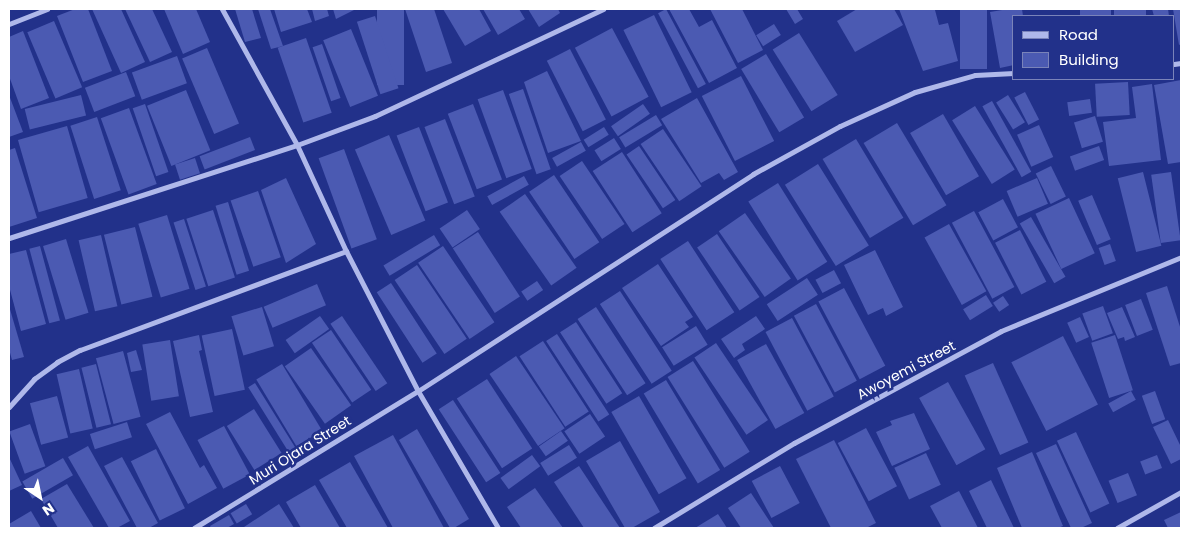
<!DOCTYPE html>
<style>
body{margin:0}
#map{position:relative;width:1190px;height:537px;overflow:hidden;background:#22318a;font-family:Poppins,sans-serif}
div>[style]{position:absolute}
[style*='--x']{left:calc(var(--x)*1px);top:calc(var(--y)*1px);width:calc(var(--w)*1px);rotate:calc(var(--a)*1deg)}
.building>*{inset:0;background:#4b5ab2;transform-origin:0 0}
.street>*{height:5px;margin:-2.5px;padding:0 2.5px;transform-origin:2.5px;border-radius:2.5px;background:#afb8ea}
span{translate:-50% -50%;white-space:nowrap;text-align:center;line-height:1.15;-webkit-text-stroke:5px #22318a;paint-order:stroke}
.street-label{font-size:14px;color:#fff}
.frame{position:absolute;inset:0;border:10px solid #fff;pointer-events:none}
.legend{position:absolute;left:1012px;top:15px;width:162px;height:65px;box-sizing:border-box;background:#22318a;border:1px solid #7a83b9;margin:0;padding:6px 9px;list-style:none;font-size:15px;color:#fff}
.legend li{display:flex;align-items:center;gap:10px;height:25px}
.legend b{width:25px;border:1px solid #7a83b9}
.north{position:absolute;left:15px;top:472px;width:50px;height:50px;-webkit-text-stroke:4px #22318a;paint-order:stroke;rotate:146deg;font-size:14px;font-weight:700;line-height:20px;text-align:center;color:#fff}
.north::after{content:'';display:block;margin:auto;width:18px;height:22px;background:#fff;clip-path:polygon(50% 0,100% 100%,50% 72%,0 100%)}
</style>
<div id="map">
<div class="building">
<i style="clip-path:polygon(75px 9px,88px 9px,112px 71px,83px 82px,57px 16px)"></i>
<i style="clip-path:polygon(92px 9px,121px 9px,145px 62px,121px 73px)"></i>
<i style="clip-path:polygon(125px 9px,152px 9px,172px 52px,150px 62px)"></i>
<i style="clip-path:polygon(164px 9px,196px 9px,210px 42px,183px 54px)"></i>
<i style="clip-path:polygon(235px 9px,252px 9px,261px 38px,245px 42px)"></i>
<i style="clip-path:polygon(258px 9px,270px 9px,283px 46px,271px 49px)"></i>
<i style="clip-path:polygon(274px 9px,307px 9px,312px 22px,281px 32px)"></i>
<i style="clip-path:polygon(312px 9px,327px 9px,329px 16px,315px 21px)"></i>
<i style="clip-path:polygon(333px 9px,356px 9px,336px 19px)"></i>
<i style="left:377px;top:9px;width:27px;height:76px"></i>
<i style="clip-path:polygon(405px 9px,434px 9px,452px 63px,426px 72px)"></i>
<i style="clip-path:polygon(443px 9px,479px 9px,491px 31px,465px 46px)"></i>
<i style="clip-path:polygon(483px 9px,519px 9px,525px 19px,498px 35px)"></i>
<i style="clip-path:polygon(528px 9px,558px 9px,560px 13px,539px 27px)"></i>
<i style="left:666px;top:9px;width:85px;height:9px;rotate:62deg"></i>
<i style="clip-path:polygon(669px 9px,689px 9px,699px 27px,712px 20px,737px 68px,709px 83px)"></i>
<i style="clip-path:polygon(710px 9px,742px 9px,763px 50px,738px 63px)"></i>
<i style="clip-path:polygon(786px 9px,797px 9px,803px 19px,795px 24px)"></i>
<i style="clip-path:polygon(857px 9px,894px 9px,903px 25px,855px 52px,837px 21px)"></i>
<i style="clip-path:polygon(899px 9px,938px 9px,935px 10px,939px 25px,948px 23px,958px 61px,923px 71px)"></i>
<i style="left:960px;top:9px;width:27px;height:60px"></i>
<i style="clip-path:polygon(1008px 9px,1022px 9px,1023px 16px,1014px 16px,1014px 65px,1000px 68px,990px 12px)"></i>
<i style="left:1080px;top:9px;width:31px;height:7px"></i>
<i style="left:1114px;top:9px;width:32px;height:7px"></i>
<i style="clip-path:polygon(1152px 9px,1168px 9px,1169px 16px,1154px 16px)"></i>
<i style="clip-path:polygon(1173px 9px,1181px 9px,1181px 44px,1179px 45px)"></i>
<i style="left:654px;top:15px;width:86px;height:34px;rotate:64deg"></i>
<i style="left:375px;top:16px;width:76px;height:19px;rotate:72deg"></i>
<i style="left:54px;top:21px;width:72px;height:29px;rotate:67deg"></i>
<i style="left:774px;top:24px;width:13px;height:21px;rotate:58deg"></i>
<i style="left:612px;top:28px;width:78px;height:42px;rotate:62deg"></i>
<i style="left:351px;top:29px;width:72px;height:30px;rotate:68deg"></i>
<i style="clip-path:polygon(23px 31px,49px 98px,21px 109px,9px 76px,9px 37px)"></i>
<i style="left:799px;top:33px;width:73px;height:31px;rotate:58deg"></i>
<i style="left:306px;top:38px;width:79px;height:30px;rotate:71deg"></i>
<i style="left:322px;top:44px;width:57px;height:10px;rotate:71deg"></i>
<i style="left:207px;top:48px;width:82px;height:27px;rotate:67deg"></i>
<i style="left:570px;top:49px;width:79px;height:26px;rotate:63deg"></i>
<i style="left:766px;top:54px;width:74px;height:29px;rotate:59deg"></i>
<i style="left:177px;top:56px;width:29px;height:48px;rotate:70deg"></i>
<i style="clip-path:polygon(547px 71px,581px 141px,548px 153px,524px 82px)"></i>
<i style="left:126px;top:72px;width:26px;height:44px;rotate:69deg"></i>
<i style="left:741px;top:76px;width:73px;height:44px;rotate:63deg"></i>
<i style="clip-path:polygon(1181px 80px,1181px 162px,1168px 164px,1154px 85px)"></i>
<i style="left:1128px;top:82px;width:33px;height:33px;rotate:87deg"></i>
<i style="clip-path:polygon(1152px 84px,1161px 160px,1109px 166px,1103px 122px,1136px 118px,1132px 87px)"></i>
<i style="left:523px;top:89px;width:85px;height:15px;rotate:71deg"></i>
<i style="left:186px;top:90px;width:65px;height:42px;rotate:68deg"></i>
<i style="left:503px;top:90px;width:84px;height:27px;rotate:70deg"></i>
<i style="left:1025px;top:92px;width:31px;height:12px;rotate:63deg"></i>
<i style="clip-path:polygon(9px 95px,23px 132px,9px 137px)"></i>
<i style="left:81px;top:95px;width:21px;height:58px;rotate:76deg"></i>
<i style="left:1008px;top:95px;width:32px;height:14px;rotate:58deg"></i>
<i style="clip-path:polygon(697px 98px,738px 172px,724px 180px,719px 173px,701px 183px,661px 119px)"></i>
<i style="left:1090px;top:99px;width:14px;height:23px;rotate:82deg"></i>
<i style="left:992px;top:101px;width:81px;height:11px;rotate:61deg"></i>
<i style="left:145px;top:104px;width:72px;height:13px;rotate:71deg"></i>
<i style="left:473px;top:104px;width:81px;height:27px;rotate:69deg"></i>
<i style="left:643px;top:104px;width:12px;height:39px;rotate:55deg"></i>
<i style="left:975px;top:106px;width:75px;height:27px;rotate:58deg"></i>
<i style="left:129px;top:108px;width:81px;height:30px;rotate:70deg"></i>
<i style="left:943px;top:114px;width:72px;height:38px;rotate:60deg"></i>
<i style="left:656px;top:115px;width:12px;height:43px;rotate:59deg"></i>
<i style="left:1095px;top:116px;width:27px;height:22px;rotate:73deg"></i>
<i style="left:97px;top:117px;width:77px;height:28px;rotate:72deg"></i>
<i style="left:445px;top:119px;width:83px;height:22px;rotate:69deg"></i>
<i style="left:897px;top:123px;width:96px;height:39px;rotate:59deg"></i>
<i style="left:1039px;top:125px;width:35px;height:24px;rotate:66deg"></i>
<i style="left:67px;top:126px;width:75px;height:51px;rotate:74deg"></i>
<i style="left:419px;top:127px;width:81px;height:24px;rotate:69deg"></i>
<i style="left:604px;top:127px;width:9px;height:24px;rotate:58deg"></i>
<i style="left:663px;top:129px;width:69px;height:27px;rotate:56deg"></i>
<i style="left:389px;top:135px;width:93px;height:37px;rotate:67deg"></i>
<i style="left:250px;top:137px;width:14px;height:54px;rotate:69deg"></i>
<i style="left:614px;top:138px;width:13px;height:23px;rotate:58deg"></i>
<i style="left:856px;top:139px;width:92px;height:39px;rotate:59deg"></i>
<i style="left:581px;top:142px;width:10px;height:33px;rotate:61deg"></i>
<i style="left:639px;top:146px;width:65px;height:15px;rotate:56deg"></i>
<i style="left:1099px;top:146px;width:15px;height:31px;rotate:70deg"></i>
<i style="clip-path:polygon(15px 148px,37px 218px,9px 227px,9px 150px)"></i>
<i style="left:344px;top:149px;width:96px;height:27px;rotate:70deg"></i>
<i style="left:622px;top:152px;width:73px;height:35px;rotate:57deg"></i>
<i style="left:195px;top:158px;width:16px;height:21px;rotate:72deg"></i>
<i style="left:582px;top:161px;width:76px;height:27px;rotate:56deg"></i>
<i style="left:818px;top:164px;width:96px;height:39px;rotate:58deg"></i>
<i style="left:1051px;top:166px;width:34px;height:17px;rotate:64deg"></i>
<i style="left:1143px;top:172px;width:76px;height:26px;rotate:76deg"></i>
<i style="left:1171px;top:172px;width:69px;height:20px;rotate:82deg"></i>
<i style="left:554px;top:175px;width:81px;height:30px;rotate:56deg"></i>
<i style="left:524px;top:176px;width:10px;height:42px;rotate:61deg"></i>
<i style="clip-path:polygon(286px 178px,316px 244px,286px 263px,261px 190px)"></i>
<i style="left:1037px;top:178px;width:28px;height:33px;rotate:67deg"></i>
<i style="left:778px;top:183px;width:93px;height:35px;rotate:58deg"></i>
<i style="left:258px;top:191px;width:70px;height:29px;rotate:71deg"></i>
<i style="left:525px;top:194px;width:90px;height:31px;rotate:55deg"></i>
<i style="left:1092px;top:195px;width:48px;height:15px;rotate:67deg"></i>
<i style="left:1069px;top:198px;width:61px;height:37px;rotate:65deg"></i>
<i style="left:1003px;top:199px;width:32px;height:28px;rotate:62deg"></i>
<i style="left:228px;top:202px;width:72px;height:13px;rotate:73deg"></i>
<i style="left:213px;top:210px;width:71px;height:28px;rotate:72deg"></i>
<i style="left:467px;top:210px;width:23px;height:33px;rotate:56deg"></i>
<i style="left:974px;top:211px;width:86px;height:25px;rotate:62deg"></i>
<i style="left:745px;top:213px;width:80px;height:32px;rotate:55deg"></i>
<i style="left:167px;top:215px;width:77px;height:30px;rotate:73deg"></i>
<i style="left:1031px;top:217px;width:69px;height:13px;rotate:60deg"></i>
<i style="left:184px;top:219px;width:71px;height:11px;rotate:72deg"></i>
<i style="left:949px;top:224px;width:77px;height:28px;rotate:61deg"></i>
<i style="left:135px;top:227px;width:72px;height:32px;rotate:76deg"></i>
<i style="left:1020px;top:230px;width:58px;height:28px;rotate:63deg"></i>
<i style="left:478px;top:232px;width:77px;height:30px;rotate:57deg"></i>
<i style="left:717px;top:234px;width:76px;height:24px;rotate:56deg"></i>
<i style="left:101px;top:235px;width:73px;height:23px;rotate:77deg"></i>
<i style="left:434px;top:235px;width:12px;height:59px;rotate:59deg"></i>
<i style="left:66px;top:239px;width:77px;height:24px;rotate:73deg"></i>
<i style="left:688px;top:241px;width:85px;height:33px;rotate:57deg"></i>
<i style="left:1110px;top:244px;width:18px;height:12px;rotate:71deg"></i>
<i style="left:40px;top:246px;width:77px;height:11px;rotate:75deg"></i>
<i style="left:443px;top:246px;width:92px;height:30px;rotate:56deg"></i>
<i style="clip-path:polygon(26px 250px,46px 324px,21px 331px,9px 286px,9px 254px)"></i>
<i style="clip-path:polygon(875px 250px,903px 307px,886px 316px,883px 308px,868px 315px,844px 265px)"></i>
<i style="clip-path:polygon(658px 264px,693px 317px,685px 322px,689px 327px,661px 346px,622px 288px)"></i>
<i style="left:417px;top:265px;width:89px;height:27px;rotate:56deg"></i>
<i style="left:834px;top:270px;width:15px;height:21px;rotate:62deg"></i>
<i style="left:807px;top:278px;width:20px;height:48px;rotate:57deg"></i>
<i style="left:537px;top:281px;width:11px;height:19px;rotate:56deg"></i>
<i style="left:391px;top:283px;width:84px;height:17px;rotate:57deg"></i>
<i style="left:317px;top:284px;width:23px;height:58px;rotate:67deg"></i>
<i style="clip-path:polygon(1167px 286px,1181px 330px,1181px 363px,1170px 366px,1146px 293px)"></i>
<i style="left:844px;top:288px;width:88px;height:29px;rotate:62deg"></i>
<i style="left:620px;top:291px;width:95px;height:24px;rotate:57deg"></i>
<i style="left:986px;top:295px;width:13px;height:27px;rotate:58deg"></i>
<i style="left:1003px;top:296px;width:11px;height:12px;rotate:56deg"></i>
<i style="left:1141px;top:299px;width:33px;height:17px;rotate:69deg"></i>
<i style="left:816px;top:304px;width:87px;height:25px;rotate:62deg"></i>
<i style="clip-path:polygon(9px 306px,24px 357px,12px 360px,9px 349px)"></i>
<i style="left:1103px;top:306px;width:29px;height:22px;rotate:70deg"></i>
<i style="left:262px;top:307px;width:41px;height:32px;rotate:73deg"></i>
<i style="left:596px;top:307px;width:91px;height:22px;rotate:57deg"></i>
<i style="clip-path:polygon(1122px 307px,1135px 337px,1125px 341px,1124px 337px,1118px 339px,1107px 313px)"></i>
<i style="left:320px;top:316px;width:16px;height:42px;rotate:55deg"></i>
<i style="left:342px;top:316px;width:81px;height:14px;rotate:56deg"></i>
<i style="clip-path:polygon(756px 316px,765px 329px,742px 344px,745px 350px,734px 358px,721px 339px)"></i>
<i style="left:1080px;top:317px;width:22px;height:14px;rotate:66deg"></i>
<i style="left:792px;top:318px;width:89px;height:30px;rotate:62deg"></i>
<i style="left:576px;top:322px;width:85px;height:19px;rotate:57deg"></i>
<i style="left:696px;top:326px;width:22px;height:40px;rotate:58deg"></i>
<i style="left:232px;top:329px;width:62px;height:31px;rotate:78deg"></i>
<i style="left:331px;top:330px;width:72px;height:23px;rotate:56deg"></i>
<i style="left:557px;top:334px;width:96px;height:13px;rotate:57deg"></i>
<i style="clip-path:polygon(199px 335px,202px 350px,199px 351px,213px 412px,190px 417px,173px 341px)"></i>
<i style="left:1115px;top:335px;width:58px;height:25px;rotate:72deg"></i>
<i style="left:1063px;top:336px;width:77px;height:58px;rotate:63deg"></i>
<i style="left:170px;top:340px;width:57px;height:28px;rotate:81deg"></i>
<i style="left:543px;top:341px;width:84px;height:28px;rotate:57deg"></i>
<i style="left:716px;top:343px;width:93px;height:26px;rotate:56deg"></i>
<i style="left:766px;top:344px;width:79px;height:33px;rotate:61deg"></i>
<i style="left:311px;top:348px;width:70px;height:32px;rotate:55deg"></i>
<i style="clip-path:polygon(136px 350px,142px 370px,131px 372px,127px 353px)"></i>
<i style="left:123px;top:351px;width:68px;height:28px;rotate:75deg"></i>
<i style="left:516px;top:356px;width:87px;height:32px;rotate:56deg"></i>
<i style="left:693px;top:361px;width:107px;height:30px;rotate:58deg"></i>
<i style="left:993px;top:363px;width:87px;height:31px;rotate:66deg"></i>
<i style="left:96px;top:364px;width:62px;height:15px;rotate:76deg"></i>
<i style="left:282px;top:364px;width:78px;height:30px;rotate:59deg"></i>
<i style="left:79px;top:369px;width:61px;height:23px;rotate:77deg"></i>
<i style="left:487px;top:379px;width:83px;height:36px;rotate:57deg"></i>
<i style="left:666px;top:380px;width:105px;height:26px;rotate:59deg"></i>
<i style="left:948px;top:382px;width:77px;height:33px;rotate:61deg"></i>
<i style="left:255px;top:383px;width:76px;height:8px;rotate:58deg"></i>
<i style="left:1131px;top:391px;width:10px;height:26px;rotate:61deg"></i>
<i style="left:1155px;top:391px;width:30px;height:14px;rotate:70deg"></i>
<i style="left:57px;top:396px;width:43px;height:28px;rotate:75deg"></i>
<i style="left:639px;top:396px;width:95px;height:32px;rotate:60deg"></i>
<i style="left:453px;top:400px;width:87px;height:17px;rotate:57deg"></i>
<i style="left:254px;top:409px;width:52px;height:32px;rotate:58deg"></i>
<i style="clip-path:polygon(170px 412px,200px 468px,204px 465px,217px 488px,188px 504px,146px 424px)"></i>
<i style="clip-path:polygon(914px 413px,930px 449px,892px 466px,876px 432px,892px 425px,890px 421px)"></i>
<i style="left:590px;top:414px;width:27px;height:31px;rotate:56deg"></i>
<i style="clip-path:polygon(1168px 420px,1181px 447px,1181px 459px,1171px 464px,1153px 427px)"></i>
<i style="left:127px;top:422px;width:16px;height:39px;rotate:72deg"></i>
<i style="left:30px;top:424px;width:45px;height:22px;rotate:70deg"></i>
<i style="left:224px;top:426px;width:55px;height:30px;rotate:62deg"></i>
<i style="left:866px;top:428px;width:66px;height:32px;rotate:62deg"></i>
<i style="clip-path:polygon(417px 429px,469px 519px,454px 528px,450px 528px,399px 440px)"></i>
<i style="left:561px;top:431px;width:12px;height:27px;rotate:55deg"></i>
<i style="left:1076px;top:432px;width:79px;height:21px;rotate:65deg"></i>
<i style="clip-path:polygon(393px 435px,444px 528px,393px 528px,354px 456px)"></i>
<i style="clip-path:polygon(834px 440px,876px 523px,866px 528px,831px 528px,796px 459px)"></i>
<i style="clip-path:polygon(620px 441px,660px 512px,632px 528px,625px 528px,586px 461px)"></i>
<i style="clip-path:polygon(1056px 444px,1092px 523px,1081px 528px,1071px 528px,1036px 453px)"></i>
<i style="left:569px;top:445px;width:15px;height:34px;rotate:58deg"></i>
<i style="clip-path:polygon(88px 446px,130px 521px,117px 528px,109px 528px,68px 457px)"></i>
<i style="left:156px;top:449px;width:66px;height:28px;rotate:64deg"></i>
<i style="clip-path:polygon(1032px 452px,1063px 526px,1058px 528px,1022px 528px,997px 468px)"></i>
<i style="left:926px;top:453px;width:35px;height:35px;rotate:65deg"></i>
<i style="left:532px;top:455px;width:14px;height:39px;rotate:54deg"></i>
<i style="left:1157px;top:455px;width:14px;height:18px;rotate:69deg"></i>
<i style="clip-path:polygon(9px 457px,22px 485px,9px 491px)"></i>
<i style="clip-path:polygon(122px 457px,158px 523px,149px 528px,137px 528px,104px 466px)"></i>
<i style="left:63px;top:458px;width:20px;height:47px;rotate:60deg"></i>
<i style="clip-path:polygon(350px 462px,388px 528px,347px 528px,319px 480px)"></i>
<i style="clip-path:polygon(579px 466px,620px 528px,584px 528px,554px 482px)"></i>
<i style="left:780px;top:466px;width:42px;height:32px;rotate:62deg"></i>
<i style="left:1128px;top:473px;width:24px;height:21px;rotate:68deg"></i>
<i style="clip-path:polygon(991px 480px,1014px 528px,987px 528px,969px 491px)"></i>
<i style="clip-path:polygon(67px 484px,94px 528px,58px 528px,41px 499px)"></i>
<i style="clip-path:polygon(315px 485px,340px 528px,301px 528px,286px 502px)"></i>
<i style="clip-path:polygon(535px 488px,563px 528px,521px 528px,507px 507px)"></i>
<i style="clip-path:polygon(959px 491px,978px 528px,942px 528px,930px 506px)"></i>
<i style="clip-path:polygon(751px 493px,774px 528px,741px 528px,728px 508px)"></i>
<i style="left:246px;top:504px;width:12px;height:18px;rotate:59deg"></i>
<i style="clip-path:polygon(279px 504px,294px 528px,245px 528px,244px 527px)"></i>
<i style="clip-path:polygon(31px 511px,41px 528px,9px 528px,9px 524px)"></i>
<i style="clip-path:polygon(1181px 512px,1181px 528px,1168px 528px,1164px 520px)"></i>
<i style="clip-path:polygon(718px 514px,727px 528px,695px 528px)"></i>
<i style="clip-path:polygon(229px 515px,234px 524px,227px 528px,211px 528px,210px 526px)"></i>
</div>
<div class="street">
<i style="--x:222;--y:9;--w:155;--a:61.1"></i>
<i style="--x:297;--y:145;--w:117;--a:65.2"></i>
<i style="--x:346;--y:251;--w:157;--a:62.8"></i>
<i style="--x:418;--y:391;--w:159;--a:59.7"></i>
<i style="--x:9;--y:24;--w:41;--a:-21.5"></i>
<i style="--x:1174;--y:64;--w:7;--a:-8"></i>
<i style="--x:9;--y:238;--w:303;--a:-17.9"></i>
<i style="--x:297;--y:145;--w:83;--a:-20.4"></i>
<i style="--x:375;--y:116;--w:252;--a:-25.1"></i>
<i style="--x:9;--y:407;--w:38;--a:-48"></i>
<i style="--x:34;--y:379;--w:29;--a:-36"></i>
<i style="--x:57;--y:362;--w:26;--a:-28"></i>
<i style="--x:80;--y:350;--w:284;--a:-20.4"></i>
<i style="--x:194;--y:528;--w:263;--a:-31.5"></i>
<i style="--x:418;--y:391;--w:399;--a:-32.9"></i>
<i style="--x:753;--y:174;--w:99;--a:-28.9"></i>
<i style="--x:840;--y:126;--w:82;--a:-24.4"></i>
<i style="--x:915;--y:92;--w:62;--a:-15.8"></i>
<i style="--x:975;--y:75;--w:39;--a:-3"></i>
<i style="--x:654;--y:528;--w:164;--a:-31.3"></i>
<i style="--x:794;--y:443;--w:235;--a:-28.4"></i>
<i style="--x:1001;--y:331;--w:195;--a:-22.3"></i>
<i style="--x:1117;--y:528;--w:73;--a:-29.4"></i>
</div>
<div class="street-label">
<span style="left:906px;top:370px;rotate:-28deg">Awoyemi Street</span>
<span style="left:300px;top:450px;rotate:-32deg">Muri Ojara Street</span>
</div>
<div class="frame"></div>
<ul class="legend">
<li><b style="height:6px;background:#afb8ea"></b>Road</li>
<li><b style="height:14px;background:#4b5ab2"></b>Building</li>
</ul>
<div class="north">N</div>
</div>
